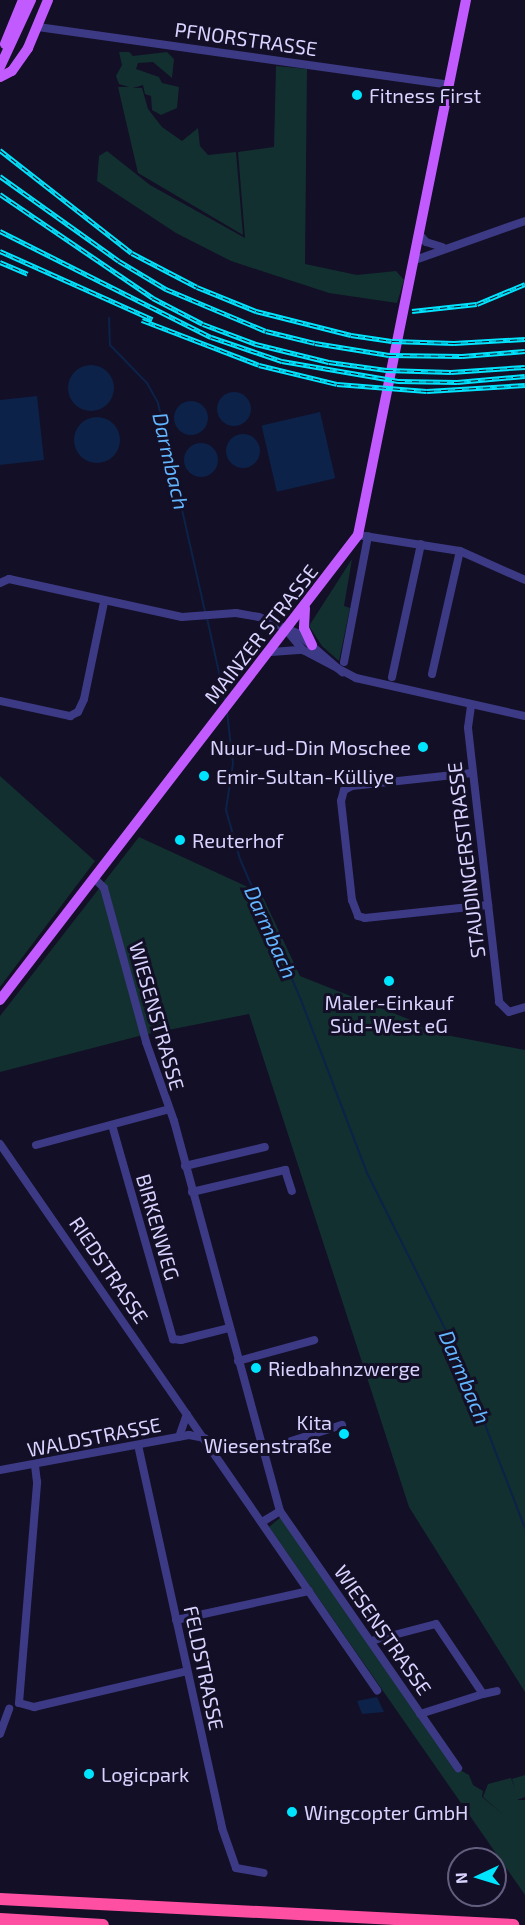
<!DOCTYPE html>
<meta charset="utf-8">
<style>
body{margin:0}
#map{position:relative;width:525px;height:1925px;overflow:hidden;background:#130f26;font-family:"Exo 2",sans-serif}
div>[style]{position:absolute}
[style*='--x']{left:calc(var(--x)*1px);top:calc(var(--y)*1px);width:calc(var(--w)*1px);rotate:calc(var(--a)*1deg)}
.green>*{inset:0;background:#12302f}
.water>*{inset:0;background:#0c2248;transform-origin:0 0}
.round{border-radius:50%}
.stream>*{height:2px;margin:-1px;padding:0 1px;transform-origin:1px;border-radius:1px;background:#0c2248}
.minor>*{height:8px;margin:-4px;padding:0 4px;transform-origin:4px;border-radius:4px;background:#3d3a85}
.major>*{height:10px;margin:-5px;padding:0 5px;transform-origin:5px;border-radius:5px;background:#c25bff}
.highway>*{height:12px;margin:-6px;padding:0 6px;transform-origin:6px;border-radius:6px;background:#ff4fa3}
.rail>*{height:4.5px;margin-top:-2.25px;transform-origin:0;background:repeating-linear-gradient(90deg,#130f26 0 7px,#00e5ff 0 14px);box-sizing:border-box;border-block:2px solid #00e5ff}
.dots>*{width:16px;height:16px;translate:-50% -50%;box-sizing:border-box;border:3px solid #130f26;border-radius:50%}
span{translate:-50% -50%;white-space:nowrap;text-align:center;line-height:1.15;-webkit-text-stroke:6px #130f26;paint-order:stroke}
.street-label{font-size:20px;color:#d9d4ff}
.poi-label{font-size:20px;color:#d9d4ff}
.left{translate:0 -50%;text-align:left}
.right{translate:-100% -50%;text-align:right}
.water-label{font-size:21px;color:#62b6ff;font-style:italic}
.north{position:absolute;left:447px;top:1847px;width:60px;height:60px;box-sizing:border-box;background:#130f26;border:2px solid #625e7d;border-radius:50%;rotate:266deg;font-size:16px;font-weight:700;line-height:24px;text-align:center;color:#d9d4ff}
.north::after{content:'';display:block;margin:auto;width:21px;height:27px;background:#00e5ff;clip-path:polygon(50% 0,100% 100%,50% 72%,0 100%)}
</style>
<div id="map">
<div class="green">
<i style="clip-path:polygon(119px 52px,129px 52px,133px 56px,167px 52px,174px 59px,172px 78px,153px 62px,138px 63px,136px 69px,159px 77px,162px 83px,179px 87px,177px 108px,161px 115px,152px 110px,151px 96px,145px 94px,143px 85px,133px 88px,142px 88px,148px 109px,162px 127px,182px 141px,198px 128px,200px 146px,208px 155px,236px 152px,243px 235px,138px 173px,118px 87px,129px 87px,119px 84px,116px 76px,122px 65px)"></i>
<i style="clip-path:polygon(276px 66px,307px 69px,305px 264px,357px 275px,396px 271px,404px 280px,397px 303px,329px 293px,231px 261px,176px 233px,97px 181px,99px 156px,107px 151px,150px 185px,245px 238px,238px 152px,274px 147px)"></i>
<i style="clip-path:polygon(352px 559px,344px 606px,350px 608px,339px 661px,322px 646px,309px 626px)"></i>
<i style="clip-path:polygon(0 776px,95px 861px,0 987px)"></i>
<i style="clip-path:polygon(139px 837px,261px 893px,300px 976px,451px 1036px,525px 1050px,525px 1692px,409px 1507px,249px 1014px,143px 1035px,0 1072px,0 1016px)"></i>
<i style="clip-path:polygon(281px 1517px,453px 1766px,469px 1775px,473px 1785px,483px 1791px,482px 1797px,505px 1816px,483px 1797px,488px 1784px,511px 1778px,515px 1789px,512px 1779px,525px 1775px,525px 1797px,517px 1800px,525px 1800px,525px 1895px,269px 1527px)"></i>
</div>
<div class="water">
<i class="round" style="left:68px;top:365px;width:46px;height:46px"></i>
<i class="round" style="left:217px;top:392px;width:34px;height:34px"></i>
<i style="clip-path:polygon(37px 396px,44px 460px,0 465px,0 400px)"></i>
<i class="round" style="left:174px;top:401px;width:34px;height:34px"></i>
<i style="left:320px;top:412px;width:68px;height:60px;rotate:77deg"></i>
<i class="round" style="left:74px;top:417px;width:46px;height:46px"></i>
<i class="round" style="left:226px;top:434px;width:34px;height:34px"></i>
<i class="round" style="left:184px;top:443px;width:34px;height:34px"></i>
<i style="clip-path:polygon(377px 1697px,384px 1712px,362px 1714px,357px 1701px)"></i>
</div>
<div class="stream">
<i style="--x:109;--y:318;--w:27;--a:88"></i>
<i style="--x:110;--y:345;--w:53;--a:45.8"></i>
<i style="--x:147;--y:383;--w:23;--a:61"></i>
<i style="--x:158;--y:403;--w:214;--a:77.3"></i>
<i style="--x:207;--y:618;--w:84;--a:77.6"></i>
<i style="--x:227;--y:712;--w:51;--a:83.3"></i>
<i style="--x:233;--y:763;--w:48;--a:98.5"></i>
<i style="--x:226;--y:810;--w:51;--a:74.1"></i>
<i style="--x:240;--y:859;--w:154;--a:66.6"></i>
<i style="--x:301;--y:1000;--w:185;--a:69.1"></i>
<i style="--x:367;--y:1173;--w:206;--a:63.4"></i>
<i style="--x:459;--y:1357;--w:183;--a:68.9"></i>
</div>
<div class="minor">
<i style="--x:38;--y:27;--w:415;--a:8"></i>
<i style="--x:420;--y:235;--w:9;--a:49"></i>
<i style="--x:426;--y:242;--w:17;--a:17"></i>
<i style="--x:415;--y:260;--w:117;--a:-19.5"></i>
<i style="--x:358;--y:535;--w:103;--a:8.9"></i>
<i style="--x:460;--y:551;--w:71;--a:24"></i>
<i style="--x:0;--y:583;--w:10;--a:-24"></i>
<i style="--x:9;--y:579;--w:177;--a:12.4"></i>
<i style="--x:182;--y:617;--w:54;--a:-4.2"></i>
<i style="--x:236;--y:613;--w:23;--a:10"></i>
<i style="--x:259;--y:617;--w:41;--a:22.8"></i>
<i style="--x:297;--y:633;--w:60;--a:40.9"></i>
<i style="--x:287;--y:631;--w:25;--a:50"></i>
<i style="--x:303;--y:650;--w:60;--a:27.8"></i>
<i style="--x:356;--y:678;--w:173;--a:12.7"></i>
<i style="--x:271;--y:652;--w:31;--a:-4"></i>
<i style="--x:344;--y:662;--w:128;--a:-79.2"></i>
<i style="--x:432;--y:674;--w:126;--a:-77.2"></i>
<i style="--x:392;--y:677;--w:136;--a:-77.7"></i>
<i style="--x:0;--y:701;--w:72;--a:12.1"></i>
<i style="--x:70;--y:716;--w:9;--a:-27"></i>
<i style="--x:78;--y:712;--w:14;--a:-65"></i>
<i style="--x:84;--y:699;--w:99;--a:-78.3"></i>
<i style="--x:471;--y:706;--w:22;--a:98"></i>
<i style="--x:468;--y:728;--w:276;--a:83.5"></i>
<i style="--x:499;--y:1002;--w:14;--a:45"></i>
<i style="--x:509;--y:1012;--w:17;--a:-17"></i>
<i style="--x:472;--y:773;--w:121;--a:173.8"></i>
<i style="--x:352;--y:786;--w:9;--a:153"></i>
<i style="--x:344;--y:790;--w:11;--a:105"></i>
<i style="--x:341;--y:801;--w:100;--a:83.7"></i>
<i style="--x:352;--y:900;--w:17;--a:69"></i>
<i style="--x:358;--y:916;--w:7;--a:16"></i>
<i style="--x:365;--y:918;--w:124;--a:-6"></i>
<i style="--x:94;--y:878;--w:14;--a:45"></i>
<i style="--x:104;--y:888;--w:160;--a:74.7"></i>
<i style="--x:146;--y:1042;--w:84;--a:70.5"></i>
<i style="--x:174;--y:1121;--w:404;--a:74.8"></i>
<i style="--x:280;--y:1511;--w:313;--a:55.3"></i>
<i style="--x:112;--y:1125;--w:223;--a:74.1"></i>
<i style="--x:173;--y:1339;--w:8;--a:7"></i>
<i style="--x:181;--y:1340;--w:49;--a:-14"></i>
<i style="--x:0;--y:1144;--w:664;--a:55.38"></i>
<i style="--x:36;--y:1145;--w:138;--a:-15.1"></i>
<i style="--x:185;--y:1166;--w:82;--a:-13.4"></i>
<i style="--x:192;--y:1192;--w:96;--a:-13.3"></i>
<i style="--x:285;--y:1170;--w:22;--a:72"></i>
<i style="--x:238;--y:1361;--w:79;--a:-15.4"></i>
<i style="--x:179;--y:1437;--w:24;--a:-71"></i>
<i style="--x:138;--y:1445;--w:392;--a:77.6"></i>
<i style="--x:222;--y:1828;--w:42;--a:70.7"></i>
<i style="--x:236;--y:1868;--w:28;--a:10"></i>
<i style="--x:263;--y:1450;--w:83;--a:-17.6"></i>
<i style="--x:0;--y:1470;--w:192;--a:-10.5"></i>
<i style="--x:189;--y:1435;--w:16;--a:11"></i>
<i style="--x:262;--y:1522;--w:21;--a:-31"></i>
<i style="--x:176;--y:1620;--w:136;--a:-12.3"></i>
<i style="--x:371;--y:1641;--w:67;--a:-14.7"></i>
<i style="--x:436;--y:1624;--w:84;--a:56.1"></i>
<i style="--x:483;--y:1694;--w:66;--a:162.4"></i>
<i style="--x:483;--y:1694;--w:14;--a:-12"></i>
<i style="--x:19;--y:1703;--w:222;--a:-85.3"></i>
<i style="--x:37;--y:1482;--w:17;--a:-97"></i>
<i style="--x:19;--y:1703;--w:16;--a:15"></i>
<i style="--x:34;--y:1707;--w:157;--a:-13.2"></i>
<i style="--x:0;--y:1734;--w:27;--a:-70"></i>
</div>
<div class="major">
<i style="--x:5;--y:44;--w:48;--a:-67.8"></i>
<i style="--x:0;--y:67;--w:74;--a:-65.2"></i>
<i style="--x:0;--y:77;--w:13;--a:-27"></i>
<i style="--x:12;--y:71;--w:28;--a:-55"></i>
<i style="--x:28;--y:48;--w:52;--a:-67.4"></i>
<i style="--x:305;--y:608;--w:20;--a:93"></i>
<i style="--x:304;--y:628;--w:19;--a:65"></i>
<i style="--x:0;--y:1000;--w:587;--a:-52.41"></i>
<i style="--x:358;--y:535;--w:546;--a:-78.59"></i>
</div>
<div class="highway">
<i style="--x:0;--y:1899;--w:514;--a:2.9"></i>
<i style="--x:0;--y:1919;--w:103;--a:3.3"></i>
</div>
<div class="rail">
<i style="--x:0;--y:150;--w:167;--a:38"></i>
<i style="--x:132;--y:253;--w:73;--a:27.6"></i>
<i style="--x:197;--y:287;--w:64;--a:22.1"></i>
<i style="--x:256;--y:311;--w:98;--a:14.2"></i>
<i style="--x:351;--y:335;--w:41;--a:8.3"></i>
<i style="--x:392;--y:341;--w:62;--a:1.8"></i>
<i style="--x:454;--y:343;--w:71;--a:-3.2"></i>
<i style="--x:0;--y:176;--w:146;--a:35.5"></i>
<i style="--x:119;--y:261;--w:55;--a:30.8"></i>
<i style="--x:166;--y:289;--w:108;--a:22.8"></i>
<i style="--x:266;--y:331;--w:50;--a:13.8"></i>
<i style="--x:315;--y:343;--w:75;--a:9.2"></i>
<i style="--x:389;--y:355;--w:73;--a:0.8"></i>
<i style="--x:462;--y:356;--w:63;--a:-4.5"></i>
<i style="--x:0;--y:194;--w:185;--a:34.2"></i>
<i style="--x:153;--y:298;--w:56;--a:27.5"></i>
<i style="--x:203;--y:324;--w:57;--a:20.7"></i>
<i style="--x:256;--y:344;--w:75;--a:13.9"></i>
<i style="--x:329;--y:362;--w:58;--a:8"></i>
<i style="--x:386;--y:370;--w:65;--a:1.8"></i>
<i style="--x:451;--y:372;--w:74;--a:-3.9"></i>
<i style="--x:0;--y:231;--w:236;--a:26.7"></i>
<i style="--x:211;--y:337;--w:75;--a:18.7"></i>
<i style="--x:282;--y:361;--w:118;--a:9.8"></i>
<i style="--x:398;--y:381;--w:59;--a:1"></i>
<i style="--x:457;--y:382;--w:68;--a:-5"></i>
<i style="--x:0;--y:251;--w:167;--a:24.1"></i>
<i style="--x:0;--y:262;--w:30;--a:23"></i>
<i style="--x:412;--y:311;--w:65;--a:-6.1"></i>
<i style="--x:477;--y:304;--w:52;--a:-22.6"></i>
<i style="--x:142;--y:320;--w:125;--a:21"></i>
<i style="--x:259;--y:365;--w:80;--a:13.7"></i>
<i style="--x:337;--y:384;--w:90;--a:4.4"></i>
<i style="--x:427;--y:391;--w:98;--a:-3.5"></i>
</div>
<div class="dots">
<i style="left:357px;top:95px;background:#00e5ff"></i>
<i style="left:423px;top:747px;background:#00e5ff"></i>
<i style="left:204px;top:776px;background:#00e5ff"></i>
<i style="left:180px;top:840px;background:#00e5ff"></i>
<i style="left:389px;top:981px;background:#00e5ff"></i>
<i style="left:256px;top:1368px;background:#00e5ff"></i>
<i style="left:344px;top:1434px;background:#00e5ff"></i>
<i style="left:89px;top:1774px;background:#00e5ff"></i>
<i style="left:292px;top:1812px;background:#00e5ff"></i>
</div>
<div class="street-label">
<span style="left:246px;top:39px;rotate:8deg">PFNORSTRASSE</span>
<span style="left:261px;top:634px;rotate:-52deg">MAINZER STRASSE</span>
<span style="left:466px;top:860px;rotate:-97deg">STAUDINGERSTRASSE</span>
<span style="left:157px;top:1016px;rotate:74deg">WIESENSTRASSE</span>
<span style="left:158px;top:1227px;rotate:74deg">BIRKENWEG</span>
<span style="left:109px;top:1270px;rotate:56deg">RIEDSTRASSE</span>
<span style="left:94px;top:1437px;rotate:-11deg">WALDSTRASSE</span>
<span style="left:383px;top:1630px;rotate:55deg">WIESENSTRASSE</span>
<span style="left:204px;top:1668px;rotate:78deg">FELDSTRASSE</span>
</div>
<div class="poi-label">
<span class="left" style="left:369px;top:95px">Fitness First</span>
<span class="right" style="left:411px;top:747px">Nuur-ud-Din Moschee</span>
<span class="left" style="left:216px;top:776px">Emir-Sultan-Külliye</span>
<span class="left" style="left:192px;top:840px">Reuterhof</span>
<span style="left:389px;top:1014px">Maler-Einkauf<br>Süd-West eG</span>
<span class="left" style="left:268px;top:1368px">Riedbahnzwerge</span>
<span class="right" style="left:332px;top:1434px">Kita<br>Wiesenstraße</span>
<span class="left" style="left:101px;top:1774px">Logicpark</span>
<span class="left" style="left:304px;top:1812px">Wingcopter GmbH</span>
</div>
<div class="water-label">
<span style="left:171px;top:461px;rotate:77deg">Darmbach</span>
<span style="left:271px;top:932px;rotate:66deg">Darmbach</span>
<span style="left:465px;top:1377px;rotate:67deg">Darmbach</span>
</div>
<div class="north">N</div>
</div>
